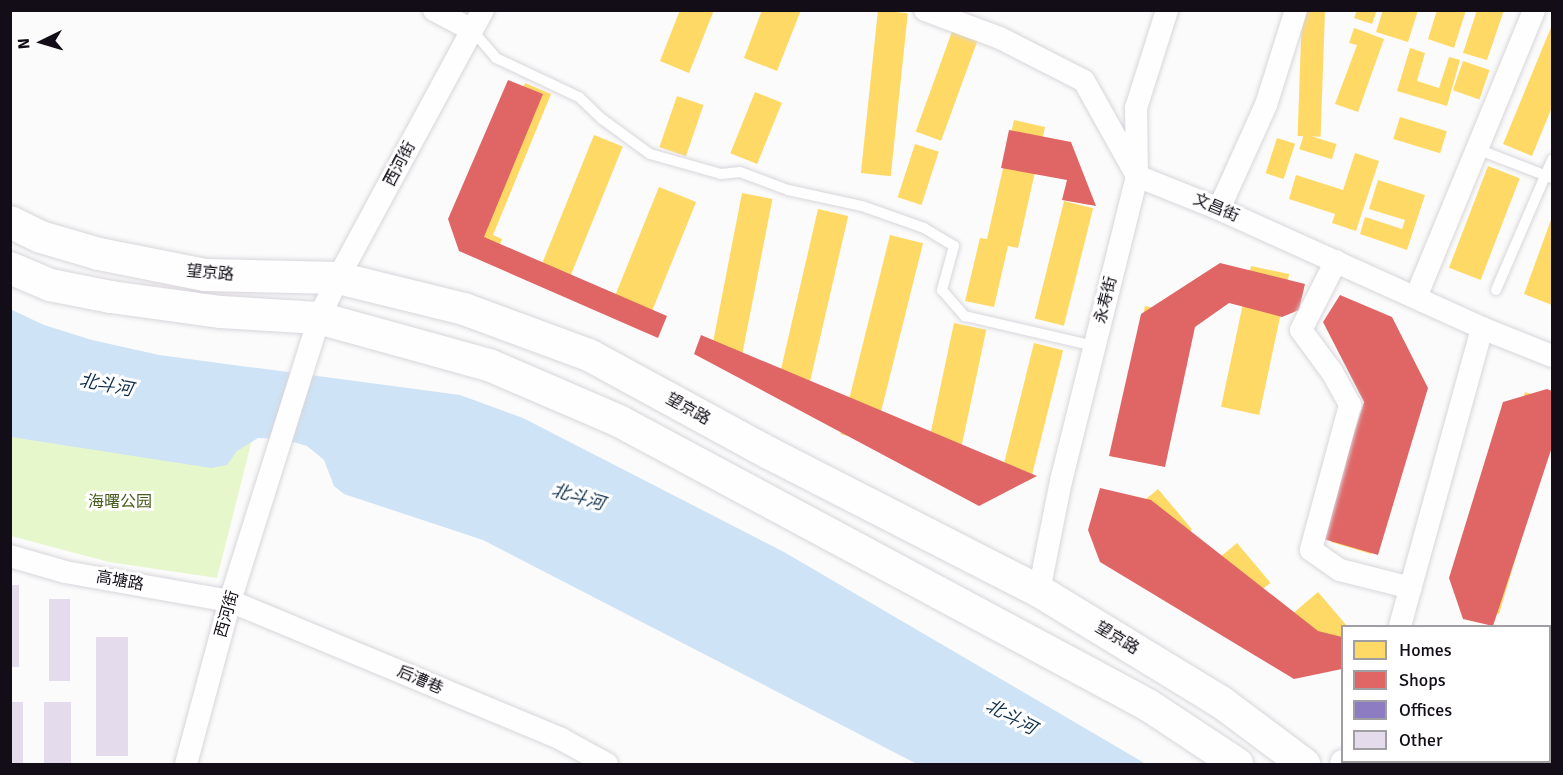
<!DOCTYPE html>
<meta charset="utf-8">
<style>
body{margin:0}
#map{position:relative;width:1563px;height:775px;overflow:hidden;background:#fbfbfb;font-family:Signika,"Noto Sans SC",sans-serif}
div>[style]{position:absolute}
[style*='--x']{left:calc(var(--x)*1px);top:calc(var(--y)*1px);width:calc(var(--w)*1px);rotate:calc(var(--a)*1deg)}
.green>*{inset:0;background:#e7f7cc}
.water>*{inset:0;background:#cee3f6}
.homes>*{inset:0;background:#ffd966;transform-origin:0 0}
.shops>*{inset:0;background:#e06666}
.offices>*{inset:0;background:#8e7cc3}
.building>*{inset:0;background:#e4dcec;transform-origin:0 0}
.roads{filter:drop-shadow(0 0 2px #d8d5da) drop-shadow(0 0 2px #d8d5da)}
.service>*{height:10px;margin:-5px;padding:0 5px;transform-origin:5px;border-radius:5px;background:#fefefe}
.minor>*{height:22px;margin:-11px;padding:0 11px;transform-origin:11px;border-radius:11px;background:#fefefe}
.secondary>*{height:32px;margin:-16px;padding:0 16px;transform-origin:16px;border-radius:16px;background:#fefefe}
span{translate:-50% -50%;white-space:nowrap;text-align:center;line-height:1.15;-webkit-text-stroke:6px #fff;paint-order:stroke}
.street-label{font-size:16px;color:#120d16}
.park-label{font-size:16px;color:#485c1d}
.water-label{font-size:18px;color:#10304b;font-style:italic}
.frame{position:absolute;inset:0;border:12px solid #120d16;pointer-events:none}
.legend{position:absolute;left:1341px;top:625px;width:210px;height:138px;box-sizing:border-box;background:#fff;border:2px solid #a09ea2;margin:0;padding:8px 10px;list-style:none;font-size:18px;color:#120d16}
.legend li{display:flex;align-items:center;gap:12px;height:30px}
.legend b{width:30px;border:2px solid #a09ea2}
.north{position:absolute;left:12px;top:12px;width:60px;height:60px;-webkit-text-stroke:4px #fff;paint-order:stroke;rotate:265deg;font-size:16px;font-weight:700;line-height:24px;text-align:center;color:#120d16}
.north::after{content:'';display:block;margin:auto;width:21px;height:27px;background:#120d16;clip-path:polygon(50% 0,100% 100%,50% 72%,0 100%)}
</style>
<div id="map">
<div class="green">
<i style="clip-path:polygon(10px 417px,255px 428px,217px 578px,109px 562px,11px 536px)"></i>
</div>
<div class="water">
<i style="clip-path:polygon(10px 309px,44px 325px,92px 340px,159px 355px,460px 395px,523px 418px,784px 552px,1146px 764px,917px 764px,483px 540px,344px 494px,334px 486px,324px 460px,307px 446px,283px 439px,258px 438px,237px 451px,227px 465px,211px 468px,11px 437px)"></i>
</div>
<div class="homes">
<i style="clip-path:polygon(680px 10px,714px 10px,689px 73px,660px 61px)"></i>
<i style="clip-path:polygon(762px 10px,801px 10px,777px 71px,744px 58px)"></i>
<i style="left:878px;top:10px;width:30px;height:164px;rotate:6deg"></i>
<i style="left:1302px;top:10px;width:23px;height:126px;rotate:2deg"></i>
<i style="clip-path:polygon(1357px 10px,1377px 10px,1372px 24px,1354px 18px)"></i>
<i style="clip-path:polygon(1383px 10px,1418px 10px,1408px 42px,1376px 32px)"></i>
<i style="clip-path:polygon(1437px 10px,1466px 10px,1454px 48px,1428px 39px)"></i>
<i style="clip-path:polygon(1477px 10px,1504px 10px,1487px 60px,1463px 53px)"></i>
<i style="clip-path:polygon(1552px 25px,1552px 107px,1532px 156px,1503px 144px)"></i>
<i style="clip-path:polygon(1354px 28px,1384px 39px,1358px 112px,1335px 104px,1357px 45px,1349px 43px)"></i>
<i style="left:953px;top:29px;width:27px;height:109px;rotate:20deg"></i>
<i style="clip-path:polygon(1410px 48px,1425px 53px,1417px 81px,1439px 88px,1449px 57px,1460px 60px,1447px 106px,1397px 91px)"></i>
<i style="left:1463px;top:61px;width:28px;height:31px;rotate:19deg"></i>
<i style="clip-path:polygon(525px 83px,551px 94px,493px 235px,502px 239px,494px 259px,459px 245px)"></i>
<i style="left:755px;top:92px;width:29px;height:66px;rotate:22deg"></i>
<i style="left:677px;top:96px;width:28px;height:54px;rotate:19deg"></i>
<i style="left:1400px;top:117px;width:49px;height:23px;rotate:17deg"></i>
<i style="clip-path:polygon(1014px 120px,1045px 127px,1018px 248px,1008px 246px,994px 307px,965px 301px,980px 238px,987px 239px)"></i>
<i style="left:1304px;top:134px;width:34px;height:16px;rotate:17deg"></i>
<i style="left:594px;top:135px;width:31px;height:153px;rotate:22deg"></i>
<i style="left:1277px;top:138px;width:19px;height:37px;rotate:18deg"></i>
<i style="left:915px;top:144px;width:25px;height:56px;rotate:18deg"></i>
<i style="clip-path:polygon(1355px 153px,1379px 161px,1356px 231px,1332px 223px,1335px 214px,1289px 199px,1296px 175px,1343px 190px)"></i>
<i style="left:1488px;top:166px;width:34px;height:109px;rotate:21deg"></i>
<i style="clip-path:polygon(1378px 180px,1425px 195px,1407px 250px,1360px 234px,1365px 217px,1402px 229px,1405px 220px,1369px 209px)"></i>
<i style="left:659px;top:187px;width:40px;height:138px;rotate:22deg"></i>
<i style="left:742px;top:193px;width:31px;height:170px;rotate:11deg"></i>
<i style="left:1064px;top:201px;width:30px;height:121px;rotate:14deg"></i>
<i style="left:818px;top:209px;width:31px;height:193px;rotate:13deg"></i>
<i style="clip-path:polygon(1552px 217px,1552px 305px,1524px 294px)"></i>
<i style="left:890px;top:235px;width:34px;height:205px;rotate:14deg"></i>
<i style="left:1251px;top:266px;width:39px;height:144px;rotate:12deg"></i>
<i style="left:1145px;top:306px;width:38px;height:144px;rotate:12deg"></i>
<i style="clip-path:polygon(1375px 319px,1419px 398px,1371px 554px,1331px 542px,1375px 403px,1342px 332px)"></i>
<i style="left:954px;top:323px;width:33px;height:156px;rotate:12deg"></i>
<i style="left:1034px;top:343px;width:30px;height:128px;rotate:14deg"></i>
<i style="clip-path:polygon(1525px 392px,1552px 401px,1552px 436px,1499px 614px,1462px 602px)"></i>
<i style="left:1158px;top:489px;width:53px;height:55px;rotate:50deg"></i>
<i style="left:1237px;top:543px;width:52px;height:56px;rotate:50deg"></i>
<i style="clip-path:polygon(1318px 592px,1347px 626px,1342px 626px,1342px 641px,1310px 668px,1276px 628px)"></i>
<i style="clip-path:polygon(1552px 728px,1552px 761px,1550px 758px,1550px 731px)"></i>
</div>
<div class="shops">
<i style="clip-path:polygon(508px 80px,543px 94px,484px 237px,667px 316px,658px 338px,459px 251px,448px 219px)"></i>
<i style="clip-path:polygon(1009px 130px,1071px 142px,1096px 206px,1062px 200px,1067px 180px,1001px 168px)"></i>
<i style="clip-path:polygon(1220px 263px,1305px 284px,1299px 310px,1282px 317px,1229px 303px,1195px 327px,1165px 467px,1109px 456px,1141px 314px)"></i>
<i style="clip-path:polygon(1340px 295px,1392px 317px,1428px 388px,1378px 555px,1320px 538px,1364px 402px,1323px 322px)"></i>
<i style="clip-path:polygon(701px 335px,1037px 476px,979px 506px,694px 354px)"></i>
<i style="clip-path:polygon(1547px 389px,1552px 391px,1552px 447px,1493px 626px,1463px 619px,1449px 578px,1503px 402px)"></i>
<i style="clip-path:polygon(1100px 488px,1151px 500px,1318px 631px,1342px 637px,1342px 669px,1294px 679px,1100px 562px,1088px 530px)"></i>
</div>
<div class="offices">
<i style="clip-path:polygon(1416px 762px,1445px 762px,1442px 764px,1413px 764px)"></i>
</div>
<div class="building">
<i style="left:10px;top:585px;width:9px;height:82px"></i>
<i style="left:49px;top:599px;width:21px;height:82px"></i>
<i style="left:96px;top:637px;width:32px;height:119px"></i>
<i style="left:10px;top:702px;width:13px;height:62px"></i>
<i style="left:71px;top:702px;width:62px;height:27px;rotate:90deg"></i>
</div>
<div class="roads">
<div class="service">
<i style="--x:472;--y:30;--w:37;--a:49"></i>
<i style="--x:496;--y:58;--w:92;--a:25.2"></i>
<i style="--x:579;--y:97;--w:32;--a:44"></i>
<i style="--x:602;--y:119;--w:59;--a:36.1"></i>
<i style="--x:650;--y:154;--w:74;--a:15.7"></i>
<i style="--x:721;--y:174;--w:19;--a:-6"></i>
<i style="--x:740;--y:172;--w:51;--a:20.6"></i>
<i style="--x:788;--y:190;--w:76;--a:12.2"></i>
<i style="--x:862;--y:206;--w:66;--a:19.5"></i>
<i style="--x:924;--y:228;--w:35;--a:31"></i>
<i style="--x:954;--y:246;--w:46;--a:105.3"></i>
<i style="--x:942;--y:290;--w:35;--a:49"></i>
<i style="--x:965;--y:316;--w:132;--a:13.1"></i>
<i style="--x:1477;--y:149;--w:80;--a:21.1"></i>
<i style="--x:1496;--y:290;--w:142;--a:-66.7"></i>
</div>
<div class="minor">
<i style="--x:434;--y:10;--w:43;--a:27.8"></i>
<i style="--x:925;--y:10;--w:80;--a:20.5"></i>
<i style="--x:1000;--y:38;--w:94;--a:27.1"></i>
<i style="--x:1084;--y:81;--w:109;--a:60.8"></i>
<i style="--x:1137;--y:176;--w:88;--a:21.9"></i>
<i style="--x:1219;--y:209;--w:289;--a:24.3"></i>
<i style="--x:1482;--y:328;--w:75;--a:21.8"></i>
<i style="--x:1219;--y:209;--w:114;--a:-65.7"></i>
<i style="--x:1266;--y:105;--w:100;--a:-72.5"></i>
<i style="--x:1336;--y:261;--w:77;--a:116.9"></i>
<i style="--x:1301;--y:330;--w:52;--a:53.6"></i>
<i style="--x:1332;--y:372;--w:38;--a:61"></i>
<i style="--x:1350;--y:405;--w:150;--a:105.1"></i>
<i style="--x:1311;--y:550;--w:35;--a:35"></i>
<i style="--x:1340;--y:570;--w:73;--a:14.2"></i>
<i style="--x:1416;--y:297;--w:310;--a:-67.6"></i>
<i style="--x:10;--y:556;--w:57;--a:16.2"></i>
<i style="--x:65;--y:572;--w:168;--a:10"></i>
<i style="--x:230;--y:601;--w:359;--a:22.6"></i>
<i style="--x:561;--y:739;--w:52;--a:28.5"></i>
<i style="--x:1039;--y:591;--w:112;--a:-78.7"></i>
<i style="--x:1061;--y:481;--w:314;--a:-76"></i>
<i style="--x:1137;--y:176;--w:68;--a:-90.8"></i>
<i style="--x:1136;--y:108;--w:103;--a:-72.4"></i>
<i style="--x:1400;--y:626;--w:309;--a:-74.6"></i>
<i style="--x:1550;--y:685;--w:3;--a:45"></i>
<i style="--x:186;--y:764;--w:169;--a:-74.9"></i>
<i style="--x:230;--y:601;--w:297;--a:-72.5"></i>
<i style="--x:319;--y:318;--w:44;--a:-64.6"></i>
<i style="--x:338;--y:278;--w:305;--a:-61.6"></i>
<i style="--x:1341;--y:764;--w:3;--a:-72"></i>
</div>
<div class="secondary">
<i style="--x:10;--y:222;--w:34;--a:26"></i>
<i style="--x:41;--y:237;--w:60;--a:16.3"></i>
<i style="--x:99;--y:254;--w:108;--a:11.2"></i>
<i style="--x:205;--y:275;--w:133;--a:1.3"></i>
<i style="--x:338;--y:278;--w:130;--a:13.8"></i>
<i style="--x:464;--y:309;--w:133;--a:20.2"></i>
<i style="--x:589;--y:355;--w:205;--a:28.6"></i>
<i style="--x:769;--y:453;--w:303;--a:27.1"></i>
<i style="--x:1039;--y:591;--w:213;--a:31.4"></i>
<i style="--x:1221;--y:702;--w:104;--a:36.8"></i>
<i style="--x:10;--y:268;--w:43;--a:23"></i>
<i style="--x:50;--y:285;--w:62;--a:11.1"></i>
<i style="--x:111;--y:297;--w:111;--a:7.8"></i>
<i style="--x:221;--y:312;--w:98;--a:3.5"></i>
<i style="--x:319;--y:318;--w:176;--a:15.5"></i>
<i style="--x:489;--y:365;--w:142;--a:23.3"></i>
<i style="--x:619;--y:421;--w:600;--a:28.23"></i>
<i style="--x:1148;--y:705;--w:107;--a:33.5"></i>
</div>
</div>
<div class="street-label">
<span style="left:400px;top:164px;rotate:-62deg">西河街</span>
<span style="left:1216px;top:208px;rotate:23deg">文昌街</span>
<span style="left:210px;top:273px;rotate:5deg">望京路</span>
<span style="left:1106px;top:300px;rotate:-76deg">永寿街</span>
<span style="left:688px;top:409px;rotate:29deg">望京路</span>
<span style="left:120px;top:581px;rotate:10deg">高塘路</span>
<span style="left:227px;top:614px;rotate:-74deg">西河街</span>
<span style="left:1117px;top:638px;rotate:31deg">望京路</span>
<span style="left:420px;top:680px;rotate:23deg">后漕巷</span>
</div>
<div class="park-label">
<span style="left:120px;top:502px">海曙公园</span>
</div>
<div class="water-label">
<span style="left:106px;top:385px;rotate:11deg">北斗河</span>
<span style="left:578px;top:497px;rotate:16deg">北斗河</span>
<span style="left:1011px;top:717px;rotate:28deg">北斗河</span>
</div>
<div class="frame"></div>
<ul class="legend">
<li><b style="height:16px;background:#ffd966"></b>Homes</li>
<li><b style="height:16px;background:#e06666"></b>Shops</li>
<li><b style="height:16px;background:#8e7cc3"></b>Offices</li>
<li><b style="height:16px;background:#e4dcec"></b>Other</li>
</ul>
<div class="north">N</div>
</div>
